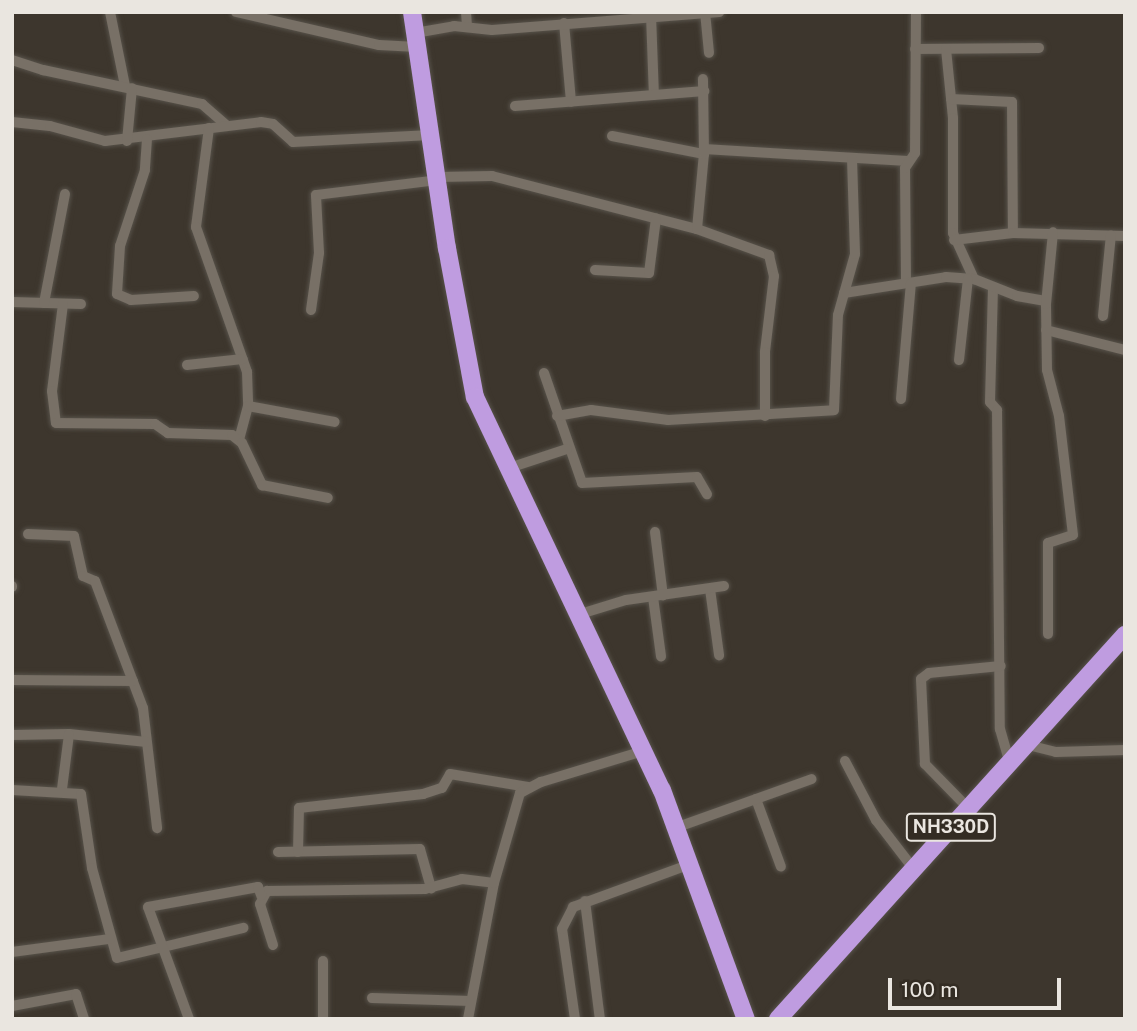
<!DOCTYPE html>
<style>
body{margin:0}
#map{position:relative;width:1137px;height:1031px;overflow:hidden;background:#3d362d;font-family:"Public Sans",sans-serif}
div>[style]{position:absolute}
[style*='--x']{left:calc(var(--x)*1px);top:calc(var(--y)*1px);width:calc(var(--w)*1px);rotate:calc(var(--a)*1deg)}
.roads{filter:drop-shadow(0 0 2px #57524a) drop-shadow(0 0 2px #57524a)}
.minor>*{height:10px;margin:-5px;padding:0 5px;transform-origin:5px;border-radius:5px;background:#787066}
.trunk>*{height:18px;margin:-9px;padding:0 9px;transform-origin:9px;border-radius:9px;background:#bf9ce0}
span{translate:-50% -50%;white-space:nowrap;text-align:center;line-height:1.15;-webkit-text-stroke:6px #332c23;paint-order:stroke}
.shield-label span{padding:2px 5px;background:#332c23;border:2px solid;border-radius:5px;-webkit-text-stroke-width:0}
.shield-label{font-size:18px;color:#eae6e0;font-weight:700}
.frame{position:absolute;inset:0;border:14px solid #eae6e0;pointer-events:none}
.scale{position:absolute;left:888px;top:978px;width:173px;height:32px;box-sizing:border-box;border:4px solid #eae6e0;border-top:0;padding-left:9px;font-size:21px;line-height:24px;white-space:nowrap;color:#eae6e0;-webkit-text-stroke:5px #332c23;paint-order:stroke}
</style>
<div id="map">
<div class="roads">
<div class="minor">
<i style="--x:110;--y:12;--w:76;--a:78.5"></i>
<i style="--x:236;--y:12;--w:147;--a:13"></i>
<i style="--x:379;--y:45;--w:38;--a:3"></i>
<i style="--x:466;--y:12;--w:15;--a:86"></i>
<i style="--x:705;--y:12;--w:41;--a:84.4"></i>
<i style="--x:651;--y:15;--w:80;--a:87.9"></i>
<i style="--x:564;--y:23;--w:79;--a:84.9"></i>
<i style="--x:415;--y:33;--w:40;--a:-10"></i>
<i style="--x:454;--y:26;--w:38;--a:6"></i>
<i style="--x:492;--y:30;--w:228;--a:-4.5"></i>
<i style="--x:915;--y:49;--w:124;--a:-0.5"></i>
<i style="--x:946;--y:49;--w:69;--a:84.2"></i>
<i style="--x:953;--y:118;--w:115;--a:90"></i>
<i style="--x:953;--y:233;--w:51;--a:65.5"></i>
<i style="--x:12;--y:60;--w:33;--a:18"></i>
<i style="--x:43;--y:70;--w:163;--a:12.1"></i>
<i style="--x:202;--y:104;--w:32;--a:41"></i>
<i style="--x:951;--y:99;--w:61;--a:2.8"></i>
<i style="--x:1012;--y:102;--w:131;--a:89.6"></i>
<i style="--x:515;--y:106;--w:190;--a:-4.5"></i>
<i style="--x:12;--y:122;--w:38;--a:6"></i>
<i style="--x:50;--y:126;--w:57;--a:15.3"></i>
<i style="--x:105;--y:141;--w:157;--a:-6.9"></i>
<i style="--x:261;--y:122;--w:12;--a:9"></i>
<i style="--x:273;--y:124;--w:27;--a:42"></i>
<i style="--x:293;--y:142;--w:138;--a:-2.9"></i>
<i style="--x:209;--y:128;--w:100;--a:97.5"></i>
<i style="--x:196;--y:227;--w:154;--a:70.6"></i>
<i style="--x:247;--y:372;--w:34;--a:88"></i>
<i style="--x:248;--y:406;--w:34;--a:105"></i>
<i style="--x:612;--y:136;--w:94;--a:11.1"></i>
<i style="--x:147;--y:139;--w:31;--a:94"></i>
<i style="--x:145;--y:170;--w:80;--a:108.2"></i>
<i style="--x:120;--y:246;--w:48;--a:93.6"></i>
<i style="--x:117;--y:294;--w:15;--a:23"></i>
<i style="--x:131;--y:300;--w:63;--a:-3.6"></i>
<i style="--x:127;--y:141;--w:53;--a:-84.6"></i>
<i style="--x:704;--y:149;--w:204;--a:3.4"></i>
<i style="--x:437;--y:177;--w:55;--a:-1"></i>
<i style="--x:492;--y:176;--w:212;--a:14.5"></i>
<i style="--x:697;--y:229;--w:77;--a:19.9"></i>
<i style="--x:769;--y:255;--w:22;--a:77"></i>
<i style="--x:774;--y:276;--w:77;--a:96.8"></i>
<i style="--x:765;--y:352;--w:64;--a:90"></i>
<i style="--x:697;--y:229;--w:75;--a:-84.7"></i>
<i style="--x:704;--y:154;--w:75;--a:-90.8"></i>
<i style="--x:954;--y:240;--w:59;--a:-6.8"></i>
<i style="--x:1013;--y:233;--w:112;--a:1.5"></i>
<i style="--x:595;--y:270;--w:54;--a:3.2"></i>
<i style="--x:649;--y:273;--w:55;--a:-82.7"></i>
<i style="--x:906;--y:283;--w:115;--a:-90.5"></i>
<i style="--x:905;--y:168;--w:18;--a:-56"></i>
<i style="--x:915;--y:153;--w:141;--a:-89.6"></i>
<i style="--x:993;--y:287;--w:115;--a:91.5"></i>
<i style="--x:990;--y:402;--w:11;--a:49"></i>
<i style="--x:997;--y:410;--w:319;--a:89.5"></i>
<i style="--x:1000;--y:729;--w:33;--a:74"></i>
<i style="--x:844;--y:293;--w:103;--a:-8.9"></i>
<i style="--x:946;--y:277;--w:28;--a:4"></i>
<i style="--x:974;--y:279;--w:46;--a:21.6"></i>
<i style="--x:1017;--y:296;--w:29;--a:10"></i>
<i style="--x:12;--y:302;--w:69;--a:1.7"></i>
<i style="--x:44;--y:303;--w:111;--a:-79.1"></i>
<i style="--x:63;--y:304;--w:88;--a:97.2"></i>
<i style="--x:52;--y:391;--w:32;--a:83"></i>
<i style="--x:56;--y:423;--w:99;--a:0.6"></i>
<i style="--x:155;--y:424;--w:16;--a:35"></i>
<i style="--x:168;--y:433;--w:64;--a:1.8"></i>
<i style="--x:232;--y:435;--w:13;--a:39"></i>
<i style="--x:242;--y:443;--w:47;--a:64.5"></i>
<i style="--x:262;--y:485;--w:67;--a:11.1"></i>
<i style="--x:311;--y:310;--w:58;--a:-82"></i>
<i style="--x:319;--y:253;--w:58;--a:-93"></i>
<i style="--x:316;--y:195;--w:123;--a:-7"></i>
<i style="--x:1103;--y:316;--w:81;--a:-84.4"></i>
<i style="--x:1046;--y:330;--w:81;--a:14.2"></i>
<i style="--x:959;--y:360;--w:81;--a:-83.7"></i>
<i style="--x:187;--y:365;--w:56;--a:-6.1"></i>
<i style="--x:544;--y:373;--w:116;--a:70.9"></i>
<i style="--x:582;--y:483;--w:115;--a:-3"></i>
<i style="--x:697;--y:477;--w:20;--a:60"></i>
<i style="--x:901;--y:399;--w:116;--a:-85.1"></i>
<i style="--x:248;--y:406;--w:88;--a:10.4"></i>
<i style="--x:557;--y:416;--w:35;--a:-10"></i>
<i style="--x:591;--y:410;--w:78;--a:7.4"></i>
<i style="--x:668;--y:420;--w:166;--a:-3.4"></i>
<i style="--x:834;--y:410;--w:95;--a:-87.6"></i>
<i style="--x:838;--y:315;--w:63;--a:-74.4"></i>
<i style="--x:855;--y:254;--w:95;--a:-91.8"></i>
<i style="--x:506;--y:469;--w:64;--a:-18.2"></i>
<i style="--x:655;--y:532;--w:64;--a:82.9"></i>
<i style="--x:28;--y:534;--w:46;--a:2.5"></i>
<i style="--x:74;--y:536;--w:41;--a:77.3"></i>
<i style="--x:83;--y:576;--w:13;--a:23"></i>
<i style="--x:95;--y:581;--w:136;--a:69.3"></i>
<i style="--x:143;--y:708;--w:121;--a:83.3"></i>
<i style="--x:12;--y:586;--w:1;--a:90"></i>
<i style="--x:710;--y:589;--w:67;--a:82.2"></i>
<i style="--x:653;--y:597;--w:60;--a:82.3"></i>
<i style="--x:577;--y:615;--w:51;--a:-17"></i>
<i style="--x:626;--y:600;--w:99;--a:-8.1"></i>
<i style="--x:1048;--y:634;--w:91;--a:-90"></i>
<i style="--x:1048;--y:543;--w:26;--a:-18"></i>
<i style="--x:1073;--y:535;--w:120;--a:-96.7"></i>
<i style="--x:1059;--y:416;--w:48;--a:-104.6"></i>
<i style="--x:1047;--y:370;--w:66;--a:-90.9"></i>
<i style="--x:1046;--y:304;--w:72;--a:-84.4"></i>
<i style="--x:12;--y:680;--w:121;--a:0.5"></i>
<i style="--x:12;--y:735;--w:57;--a:-1"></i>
<i style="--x:69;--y:734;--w:78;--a:5.9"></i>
<i style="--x:1024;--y:744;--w:33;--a:14"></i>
<i style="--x:1056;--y:752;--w:69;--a:-1.7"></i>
<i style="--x:845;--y:761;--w:67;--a:62.3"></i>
<i style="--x:876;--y:820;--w:61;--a:52.4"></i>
<i style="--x:62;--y:789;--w:55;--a:-82.7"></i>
<i style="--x:12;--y:790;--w:69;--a:3.3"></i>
<i style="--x:81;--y:794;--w:75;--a:81.5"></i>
<i style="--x:92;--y:868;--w:93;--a:74.5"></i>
<i style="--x:117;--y:958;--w:130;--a:-13.4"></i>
<i style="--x:756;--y:799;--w:72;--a:69.8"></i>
<i style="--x:968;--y:808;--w:62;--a:-134.3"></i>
<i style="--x:925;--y:764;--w:85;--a:-92.7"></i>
<i style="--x:921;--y:679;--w:10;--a:-37"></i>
<i style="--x:929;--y:673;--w:72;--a:-5.6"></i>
<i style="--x:675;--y:828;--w:145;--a:-19.7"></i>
<i style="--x:278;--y:852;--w:142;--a:-1.2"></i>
<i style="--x:420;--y:849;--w:41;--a:74.2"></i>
<i style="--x:298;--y:852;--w:44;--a:-88.7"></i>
<i style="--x:299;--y:808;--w:125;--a:-6.4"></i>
<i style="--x:423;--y:794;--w:20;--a:-18"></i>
<i style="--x:442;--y:788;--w:16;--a:-60"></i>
<i style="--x:450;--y:774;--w:79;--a:9.5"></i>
<i style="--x:585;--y:901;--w:119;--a:82.8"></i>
<i style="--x:273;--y:945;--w:43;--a:-107.6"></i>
<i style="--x:260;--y:904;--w:15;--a:-62"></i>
<i style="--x:267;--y:891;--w:158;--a:-0.7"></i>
<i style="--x:425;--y:889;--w:38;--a:-15"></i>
<i style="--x:462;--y:879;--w:32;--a:7"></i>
<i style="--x:12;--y:952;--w:99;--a:-7.6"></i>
<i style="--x:323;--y:961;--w:58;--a:90"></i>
<i style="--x:372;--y:998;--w:99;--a:1.7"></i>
<i style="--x:12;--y:1006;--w:65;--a:-10.6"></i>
<i style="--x:76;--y:994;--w:26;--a:72"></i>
<i style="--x:189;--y:1019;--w:119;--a:-110.1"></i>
<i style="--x:148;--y:907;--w:112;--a:-10.3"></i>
<i style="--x:258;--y:887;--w:9;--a:69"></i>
<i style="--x:468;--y:1019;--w:138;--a:-79.2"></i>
<i style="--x:494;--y:883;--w:94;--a:-73.9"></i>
<i style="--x:520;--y:793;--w:24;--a:-28"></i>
<i style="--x:541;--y:782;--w:107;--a:-16.9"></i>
<i style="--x:575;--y:1019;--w:91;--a:-98.2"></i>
<i style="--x:562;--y:929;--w:25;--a:-63"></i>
<i style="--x:573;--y:907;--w:122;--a:-20.1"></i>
</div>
<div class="trunk">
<i style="--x:412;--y:12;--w:239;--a:81.6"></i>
<i style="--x:447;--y:248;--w:152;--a:79.4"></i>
<i style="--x:475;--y:397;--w:435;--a:64.6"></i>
<i style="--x:662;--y:790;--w:244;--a:69.9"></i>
<i style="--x:778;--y:1019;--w:518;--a:-47.9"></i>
</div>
</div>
<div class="shield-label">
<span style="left:951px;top:827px">NH330D</span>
</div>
<div class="frame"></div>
<div class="scale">100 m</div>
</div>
